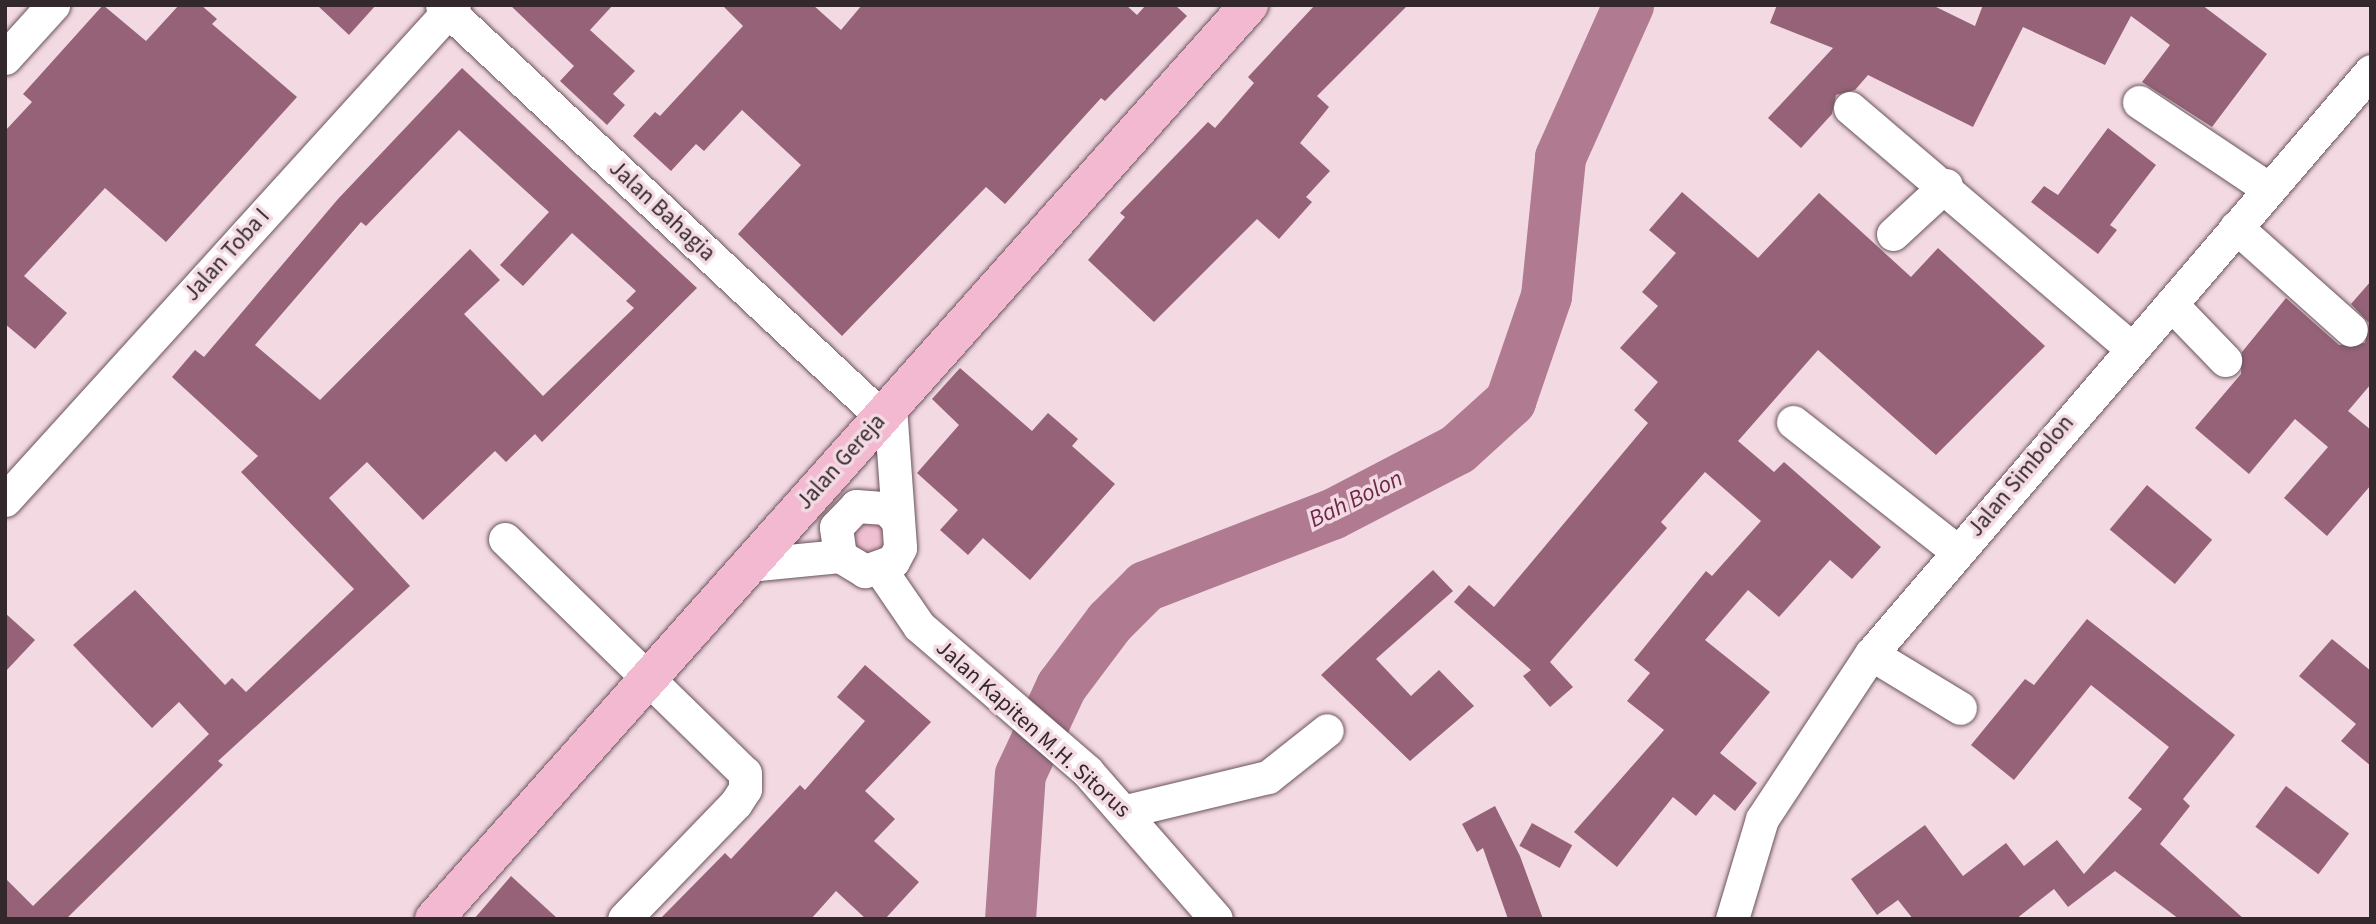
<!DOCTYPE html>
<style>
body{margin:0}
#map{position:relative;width:2376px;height:924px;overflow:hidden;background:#f3d9e2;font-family:"Source Sans 3",sans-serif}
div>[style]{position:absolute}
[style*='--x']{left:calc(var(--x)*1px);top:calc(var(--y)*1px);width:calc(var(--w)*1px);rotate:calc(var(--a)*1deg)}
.green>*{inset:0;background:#efc0d2}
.river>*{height:51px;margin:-25.5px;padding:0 25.5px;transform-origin:25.5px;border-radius:25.5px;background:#b07b91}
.building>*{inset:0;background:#956277;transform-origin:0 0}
.roads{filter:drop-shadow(0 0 2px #6a545d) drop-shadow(0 0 2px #6a545d)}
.minor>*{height:33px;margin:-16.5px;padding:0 16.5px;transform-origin:16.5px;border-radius:16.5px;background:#fff}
.major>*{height:38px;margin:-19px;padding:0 19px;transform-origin:19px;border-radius:19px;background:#f2b9d1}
span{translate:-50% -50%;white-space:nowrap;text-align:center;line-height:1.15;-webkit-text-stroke:7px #f3d9e2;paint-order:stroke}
.street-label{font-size:23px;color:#33292d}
.water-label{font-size:24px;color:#6b2848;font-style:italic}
.frame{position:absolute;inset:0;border:7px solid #33292d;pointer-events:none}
</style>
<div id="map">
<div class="green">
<i style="clip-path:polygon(866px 507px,899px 543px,856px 567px,842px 521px)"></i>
</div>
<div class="river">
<i style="--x:1010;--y:919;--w:145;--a:-86.1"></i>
<i style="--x:1020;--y:774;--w:97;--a:-65"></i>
<i style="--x:1061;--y:686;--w:80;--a:-53.1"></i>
<i style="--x:1109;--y:622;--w:51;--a:-45"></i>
<i style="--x:1145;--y:586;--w:200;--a:-21.1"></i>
<i style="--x:1332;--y:514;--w:141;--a:-27.5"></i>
<i style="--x:1457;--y:449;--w:72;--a:-42.2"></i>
<i style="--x:1510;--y:401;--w:111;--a:-71.1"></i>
<i style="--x:1546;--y:296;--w:140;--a:-84.2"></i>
<i style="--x:1560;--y:157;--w:167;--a:-65.9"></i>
</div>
<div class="building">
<i style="clip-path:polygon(103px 5px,146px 41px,179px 5px,201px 5px,217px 19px,212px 24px,297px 97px,166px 242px,105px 188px,24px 276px,67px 313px,35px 349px,5px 324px,5px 131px,32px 102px,23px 94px)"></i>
<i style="clip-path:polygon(317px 5px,376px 5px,349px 35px)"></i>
<i style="clip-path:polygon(510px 5px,613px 5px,590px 30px,635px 71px,613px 94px,625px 105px,607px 125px,560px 81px,574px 66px)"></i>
<i style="clip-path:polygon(722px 5px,813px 5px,841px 30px,862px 5px,1126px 5px,1137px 15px,1146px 5px,1175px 5px,1187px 16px,1105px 101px,1101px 98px,1005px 204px,986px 187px,842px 336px,738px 234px,801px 165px,742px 110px,704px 151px,696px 144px,671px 171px,633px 136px,655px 112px,660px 116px,743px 26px)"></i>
<i style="clip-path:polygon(1315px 5px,1408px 5px,1317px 96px,1329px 107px,1300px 143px,1330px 171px,1306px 197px,1312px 202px,1279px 239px,1257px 219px,1154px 322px,1088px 260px,1125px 217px,1120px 213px,1208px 122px,1215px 128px,1254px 83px,1248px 77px)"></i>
<i style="clip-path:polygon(1777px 5px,1932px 5px,1975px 26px,1983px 5px,2202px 5px,2267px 54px,2212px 127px,2142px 82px,2170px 45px,2131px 16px,2105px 65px,2023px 27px,1973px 127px,1868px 75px,1855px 90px,1836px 95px,1832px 114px,1801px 148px,1768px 118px,1833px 48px,1770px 23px)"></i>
<i style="clip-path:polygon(evenodd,462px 68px,697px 288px,542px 442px,535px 434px,506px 462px,495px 451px,423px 520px,367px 462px,329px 498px,410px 586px,218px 761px,223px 765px,66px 919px,5px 919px,5px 878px,33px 906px,209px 734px,179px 702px,152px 728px,73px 645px,135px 590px,225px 685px,232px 678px,246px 692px,354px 589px,241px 472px,258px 456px,172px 377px,195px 350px,204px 357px,338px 199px,462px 68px,459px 130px,549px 212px,500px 265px,523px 286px,572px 233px,636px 291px,626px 301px,634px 308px,543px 396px,464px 314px,500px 280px,470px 249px,320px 400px,255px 345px,361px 222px,366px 226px,459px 130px)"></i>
<i style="clip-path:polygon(2108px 128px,2156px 165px,2110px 225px,2117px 230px,2098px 254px,2031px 202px,2044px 186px,2058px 195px)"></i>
<i style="clip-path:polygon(1682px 192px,1758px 258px,1819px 193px,1911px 277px,1938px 248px,2045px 346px,1936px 455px,1818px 350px,1738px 441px,1774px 472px,1784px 462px,1881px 547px,1852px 579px,1830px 560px,1779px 617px,1748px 590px,1705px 640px,1770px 692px,1720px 753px,1757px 783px,1735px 811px,1714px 794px,1696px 816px,1673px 797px,1617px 867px,1574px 832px,1664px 730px,1627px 701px,1650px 673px,1634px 660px,1706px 571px,1712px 576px,1761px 521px,1705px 472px,1661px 522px,1667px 528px,1550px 662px,1573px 687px,1550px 707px,1523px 676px,1531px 670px,1454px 602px,1469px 585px,1494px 607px,1648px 423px,1634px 410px,1658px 382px,1620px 348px,1658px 306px,1642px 292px,1676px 253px,1649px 230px)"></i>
<i style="clip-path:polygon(2371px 281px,2371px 384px,2348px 411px,2371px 430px,2371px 485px,2327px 536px,2284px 498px,2328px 447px,2295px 419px,2249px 474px,2195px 428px,2241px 374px,2242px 352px,2286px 298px,2339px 345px,2365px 343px,2369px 323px,2351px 304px)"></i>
<i style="clip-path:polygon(960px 368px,1032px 431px,1048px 413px,1078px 439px,1072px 446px,1115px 484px,1030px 580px,983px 538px,968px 555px,940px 530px,958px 510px,917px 473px,959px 425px,932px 399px)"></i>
<i style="left:2147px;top:485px;width:85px;height:58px;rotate:40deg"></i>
<i style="clip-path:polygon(1433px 570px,1453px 591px,1376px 659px,1411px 696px,1439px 670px,1474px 706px,1410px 761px,1321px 675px)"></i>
<i style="clip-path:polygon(5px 613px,35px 640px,5px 672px)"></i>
<i style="clip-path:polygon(2087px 619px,2235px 735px,2183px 799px,2190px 806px,2160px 844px,2244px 919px,2179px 919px,2115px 871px,2068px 907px,2054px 889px,2016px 919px,1913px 919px,1898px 900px,1877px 915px,1851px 879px,1925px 825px,1963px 876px,2006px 843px,2024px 866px,2057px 840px,2084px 874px,2142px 809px,2128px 798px,2169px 747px,2091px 685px,2014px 780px,1971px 745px,2025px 679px,2034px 685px)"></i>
<i style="clip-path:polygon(2332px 639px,2371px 671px,2371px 766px,2341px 741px,2356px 724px,2299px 676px)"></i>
<i style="clip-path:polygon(865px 665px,931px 722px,865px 791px,895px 819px,874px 841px,919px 882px,885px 919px,866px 919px,836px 891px,811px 919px,660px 919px,725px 853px,731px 859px,800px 785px,805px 790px,865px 721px,837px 697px)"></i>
<i style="left:2286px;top:786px;width:79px;height:51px;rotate:37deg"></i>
<i style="clip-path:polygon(1495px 806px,1520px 856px,1543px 919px,1508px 919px,1483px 848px,1477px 852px,1462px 824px)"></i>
<i style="left:1532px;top:823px;width:46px;height:26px;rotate:29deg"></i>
<i style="clip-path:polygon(511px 876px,558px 919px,474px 919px)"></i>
</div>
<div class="roads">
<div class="minor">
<i style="--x:442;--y:5;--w:603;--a:43.12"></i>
<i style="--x:5;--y:58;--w:72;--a:-47.8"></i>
<i style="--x:2139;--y:102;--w:156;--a:33.8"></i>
<i style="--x:1850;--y:108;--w:367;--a:40.5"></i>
<i style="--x:2236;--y:227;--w:154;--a:41.8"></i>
<i style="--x:1893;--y:234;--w:72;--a:-42.8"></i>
<i style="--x:2171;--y:304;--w:78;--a:46"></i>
<i style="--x:890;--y:407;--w:141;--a:85.9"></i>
<i style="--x:900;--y:548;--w:15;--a:118"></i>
<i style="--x:893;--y:561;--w:30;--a:160"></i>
<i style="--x:865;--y:571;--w:29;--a:-149"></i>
<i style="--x:840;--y:556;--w:29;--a:-98"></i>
<i style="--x:836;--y:527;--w:29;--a:-46"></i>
<i style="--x:856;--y:506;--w:30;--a:4"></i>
<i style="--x:886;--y:508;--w:16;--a:47"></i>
<i style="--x:1793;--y:422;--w:209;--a:38.2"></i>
<i style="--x:5;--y:500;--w:668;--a:-47.79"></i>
<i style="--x:505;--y:539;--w:335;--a:44.3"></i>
<i style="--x:745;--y:773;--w:16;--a:90"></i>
<i style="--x:745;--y:789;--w:17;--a:123"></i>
<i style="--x:736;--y:803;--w:161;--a:134"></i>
<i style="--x:748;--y:565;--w:92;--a:-5.6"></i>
<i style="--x:880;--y:569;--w:69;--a:55.6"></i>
<i style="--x:919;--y:626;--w:222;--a:40.8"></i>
<i style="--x:1087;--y:771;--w:196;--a:48.9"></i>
<i style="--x:1871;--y:654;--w:104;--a:31.2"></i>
<i style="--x:1126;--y:811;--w:146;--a:-13.5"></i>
<i style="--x:1268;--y:777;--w:75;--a:-38.5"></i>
<i style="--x:1732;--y:919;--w:104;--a:-73.3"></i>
<i style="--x:1762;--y:819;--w:198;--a:-56.6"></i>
<i style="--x:1871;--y:654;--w:768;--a:-49.38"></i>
</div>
<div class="major">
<i style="--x:434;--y:919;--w:1225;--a:-48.28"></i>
</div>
</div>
<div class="street-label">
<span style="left:662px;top:211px;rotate:43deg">Jalan Bahagia</span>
<span style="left:227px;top:255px;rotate:-48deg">Jalan Toba I</span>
<span style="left:841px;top:462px;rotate:-48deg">Jalan Gereja</span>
<span style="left:2021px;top:476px;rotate:-50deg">Jalan Simbolon</span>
<span style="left:1033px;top:729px;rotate:42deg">Jalan Kapiten M.H. Sitorus</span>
</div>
<div class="water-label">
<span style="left:1356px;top:499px;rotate:-26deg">Bah Bolon</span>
</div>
<div class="frame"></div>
</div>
